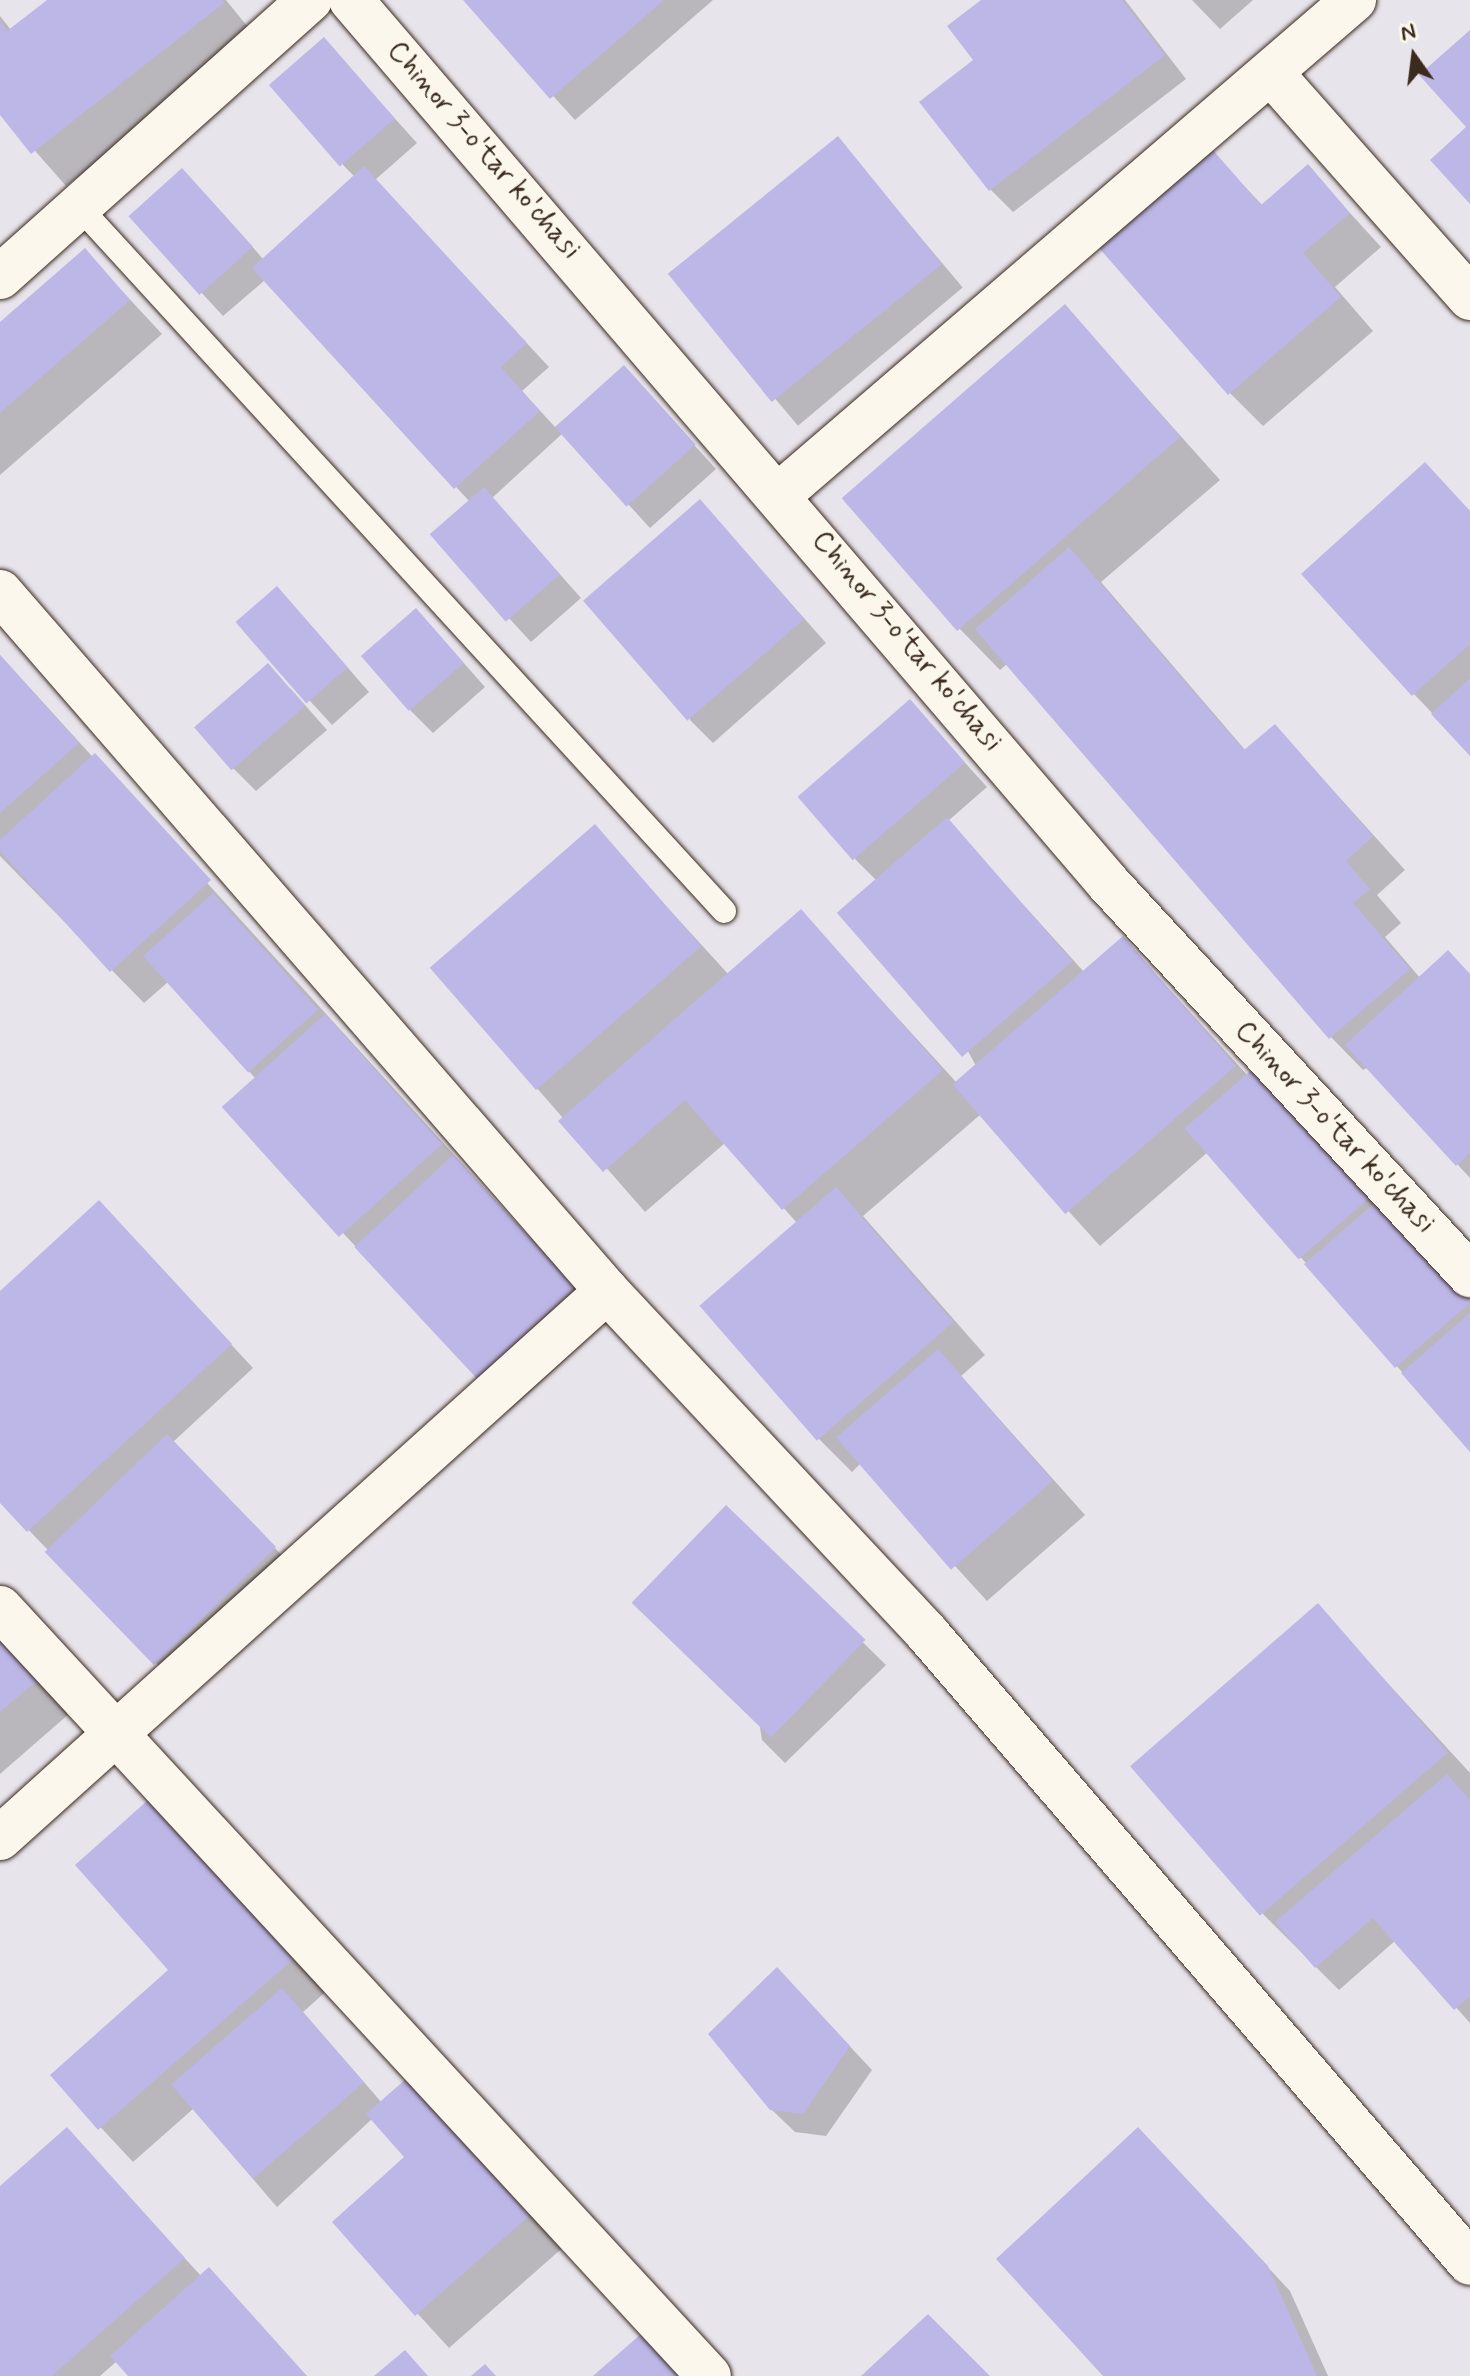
<!DOCTYPE html>
<style>
body{margin:0}
#map{position:relative;width:1470px;height:2376px;overflow:hidden;background:#e8e4eb;font-family:Mynerve,sans-serif}
div>[style]{position:absolute}
[style*='--x']{left:calc(var(--x)*1px);top:calc(var(--y)*1px);width:calc(var(--w)*1px);rotate:calc(var(--a)*1deg)}
.shadow>*{inset:0;background:#0003;transform-origin:0 0}
.building>*{inset:0;background:#bdb7e8;transform-origin:0 0}
.roads{filter:drop-shadow(0 0 2px #3b2a1e) drop-shadow(0 0 2px #3b2a1e)}
.lane>*{height:24px;margin:-12px;padding:0 12px;transform-origin:12px;border-radius:12px;background:#fbf7ec}
.street>*{height:44px;margin:-22px;padding:0 22px;transform-origin:22px;border-radius:22px;background:#fbf7ec}
span{translate:-50% -50%;white-space:nowrap;text-align:center;line-height:1.15;-webkit-text-stroke:6px #fbf7ec;paint-order:stroke}
.street-label{font-size:28px;color:#3b2a1e}
.north{position:absolute;left:1374px;top:16px;width:80px;height:80px;-webkit-text-stroke:6px #fbf7ec;paint-order:stroke;rotate:346deg;font-size:22px;font-weight:700;line-height:32px;text-align:center;color:#3b2a1e}
.north::after{content:'';display:block;margin:auto;width:28px;height:36px;background:#3b2a1e;clip-path:polygon(50% 0,100% 100%,50% 72%,0 100%)}
</style>
<div id="map">
<div class="shadow">
<i style="clip-path:polygon(50px 0,226px 0,256px 37px,66px 186px,0 111px,0 16px,11px 30px)"></i>
<i style="clip-path:polygon(466px 0,713px 0,575px 120px)"></i>
<i style="clip-path:polygon(985px 0,1125px 0,1186px 79px,1013px 212px,990px 189px,976px 60px)"></i>
<i style="clip-path:polygon(1192px 0,1253px 0,1220px 29px)"></i>
<i style="clip-path:polygon(324px 40px,417px 143px,375px 180px,549px 367px,522px 391px,555px 427px,624px 368px,716px 469px,650px 528px,563px 433px,492px 498px,581px 598px,531px 642px,433px 535px,470px 502px,265px 280px,223px 316px,131px 216px,205px 194px,264px 260px,355px 177px,343px 165px)"></i>
<i style="left:838px;top:139px;width:194px;height:215px;rotate:50deg"></i>
<i style="clip-path:polygon(1212px 152px,1263px 206px,1308px 167px,1381px 247px,1335px 287px,1373px 331px,1263px 426px,1230px 393px)"></i>
<i style="clip-path:polygon(85px 251px,162px 334px,0 475px,0 325px)"></i>
<i style="clip-path:polygon(1065px 307px,1220px 480px,1101px 582px,1246px 751px,1275px 726px,1405px 870px,1377px 895px,1401px 923px,1385px 937px,1421px 979px,1470px 975px,1470px 1178px,1368px 1067px,1363px 1070px,1331px 1037px,1008px 663px,1000px 670px,959px 628px)"></i>
<i style="clip-path:polygon(1425px 465px,1470px 511px,1470px 753px,1414px 694px)"></i>
<i style="clip-path:polygon(700px 501px,826px 643px,713px 743px,690px 720px)"></i>
<i style="clip-path:polygon(299px 612px,369px 692px,332px 725px,239px 623px)"></i>
<i style="clip-path:polygon(438px 634px,485px 687px,433px 733px,410px 710px)"></i>
<i style="clip-path:polygon(0 655px,606px 1322px,510px 1410px,225px 1108px,256px 1079px,168px 982px,144px 1003px,0 856px)"></i>
<i style="clip-path:polygon(290px 688px,327px 730px,256px 791px,233px 768px)"></i>
<i style="clip-path:polygon(910px 702px,987px 787px,948px 821px,1084px 972px,1123px 938px,1248px 1076px,1470px 1292px,1470px 1449px,1208px 1152px,1100px 1246px,981px 1114px,863px 1216px,985px 1355px,961px 1376px,1085px 1515px,987px 1601px,861px 1463px,852px 1472px,819px 1439px,703px 1307px,798px 1224px,725px 1143px,645px 1212px,433px 969px,594px 827px,729px 975px,801px 912px,957px 1083px,976px 1066px,876px 880px,855px 859px)"></i>
<i style="clip-path:polygon(121px 1226px,253px 1368px,173px 1442px,298px 1572px,178px 1686px,0 1500px,0 1294px)"></i>
<i style="clip-path:polygon(726px 1508px,886px 1665px,785px 1763px,762px 1740px)"></i>
<i style="clip-path:polygon(1317px 1606px,1470px 1773px,1470px 2023px,1396px 1940px,1339px 1990px,1263px 1914px)"></i>
<i style="clip-path:polygon(0 1633px,70px 1713px,0 1774px)"></i>
<i style="clip-path:polygon(156px 1795px,330px 1988px,303px 2012px,382px 2103px,568px 2243px,449px 2348px,334px 2222px,407px 2157px,373px 2118px,277px 2207px,193px 2109px,133px 2162px,52px 2075px,171px 1970px)"></i>
<i style="clip-path:polygon(800px 1993px,872px 2070px,826px 2136px,795px 2132px,771px 2109px)"></i>
<i style="clip-path:polygon(67px 2130px,202px 2277px,307px 2376px,131px 2376px,117px 2361px,100px 2376px,0 2376px,0 2189px)"></i>
<i style="clip-path:polygon(1161px 2153px,1290px 2291px,1328px 2376px,1106px 2376px)"></i>
</div>
<div class="building">
<i style="clip-path:polygon(47px 0,222px 0,224px 3px,31px 154px,0 115px,0 21px,7px 31px)"></i>
<i style="clip-path:polygon(463px 0,664px 0,550px 99px)"></i>
<i style="clip-path:polygon(981px 0,1122px 0,1165px 55px,989px 191px,919px 102px,973px 60px,947px 26px)"></i>
<i style="clip-path:polygon(1470px 30px,1470px 204px,1430px 160px,1466px 127px,1419px 75px)"></i>
<i style="left:324px;top:37px;width:108px;height:73px;rotate:49deg"></i>
<i style="left:838px;top:136px;width:165px;height:219px;rotate:51deg"></i>
<i style="clip-path:polygon(1212px 149px,1261px 205px,1308px 164px,1350px 213px,1303px 253px,1341px 297px,1228px 395px,1099px 248px)"></i>
<i style="clip-path:polygon(364px 166px,527px 343px,501px 367px,540px 411px,454px 489px,252px 268px)"></i>
<i style="left:182px;top:168px;width:106px;height:72px;rotate:48deg"></i>
<i style="clip-path:polygon(85px 248px,130px 300px,0 413px,0 322px)"></i>
<i style="left:1065px;top:304px;width:176px;height:296px;rotate:49deg"></i>
<i style="left:624px;top:365px;width:107px;height:93px;rotate:48deg"></i>
<i style="clip-path:polygon(1425px 462px,1470px 511px,1470px 644px,1412px 696px,1301px 574px)"></i>
<i style="left:484px;top:487px;width:116px;height:72px;rotate:49deg"></i>
<i style="left:700px;top:499px;width:159px;height:155px;rotate:49deg"></i>
<i style="clip-path:polygon(1069px 547px,1244px 750px,1275px 724px,1373px 836px,1346px 861px,1370px 889px,1353px 903px,1410px 969px,1329px 1039px,975px 629px)"></i>
<i style="left:277px;top:586px;width:108px;height:55px;rotate:49deg"></i>
<i style="left:416px;top:608px;width:73px;height:73px;rotate:49deg"></i>
<i style="clip-path:polygon(0 655px,79px 743px,0 813px)"></i>
<i style="left:268px;top:663px;width:57px;height:98px;rotate:49deg"></i>
<i style="clip-path:polygon(1470px 678px,1470px 756px,1431px 714px)"></i>
<i style="left:910px;top:699px;width:84px;height:149px;rotate:49deg"></i>
<i style="clip-path:polygon(95px 753px,211px 880px,110px 972px,0 851px,0 840px)"></i>
<i style="left:947px;top:817px;width:191px;height:146px;rotate:49deg"></i>
<i style="left:595px;top:824px;width:162px;height:219px;rotate:49deg"></i>
<i style="left:213px;top:893px;width:157px;height:94px;rotate:48deg"></i>
<i style="clip-path:polygon(801px 909px,943px 1070px,782px 1210px,685px 1100px,603px 1172px,558px 1121px)"></i>
<i style="left:1123px;top:936px;width:172px;height:226px;rotate:49deg"></i>
<i style="clip-path:polygon(1448px 950px,1470px 974px,1470px 1153px,1456px 1166px,1345px 1045px)"></i>
<i style="left:325px;top:1014px;width:175px;height:139px;rotate:48deg"></i>
<i style="left:1263px;top:1060px;width:174px;height:104px;rotate:49deg"></i>
<i style="left:453px;top:1155px;width:180px;height:135px;rotate:47deg"></i>
<i style="left:836px;top:1187px;width:179px;height:181px;rotate:49deg"></i>
<i style="clip-path:polygon(1384px 1195px,1470px 1292px,1470px 1303px,1395px 1368px,1304px 1264px)"></i>
<i style="clip-path:polygon(99px 1200px,232px 1344px,27px 1532px,0 1503px,0 1291px)"></i>
<i style="clip-path:polygon(1470px 1313px,1470px 1452px,1401px 1373px)"></i>
<i style="left:938px;top:1349px;width:175px;height:135px;rotate:49deg"></i>
<i style="left:167px;top:1434px;width:157px;height:170px;rotate:46deg"></i>
<i style="left:726px;top:1505px;width:194px;height:136px;rotate:44deg"></i>
<i style="left:1318px;top:1603px;width:198px;height:249px;rotate:49deg"></i>
<i style="clip-path:polygon(0 1635px,39px 1679px,0 1712px)"></i>
<i style="clip-path:polygon(1447px 1774px,1470px 1800px,1470px 1996px,1454px 2010px,1373px 1918px,1315px 1968px,1275px 1922px)"></i>
<i style="clip-path:polygon(156px 1793px,299px 1954px,98px 2130px,50px 2075px,168px 1970px,75px 1865px)"></i>
<i style="clip-path:polygon(777px 1967px,850px 2046px,803px 2114px,770px 2110px,708px 2034px)"></i>
<i style="left:282px;top:1988px;width:125px;height:147px;rotate:49deg"></i>
<i style="clip-path:polygon(415px 2071px,537px 2209px,415px 2316px,332px 2222px,404px 2157px,366px 2114px)"></i>
<i style="clip-path:polygon(67px 2127px,185px 2258px,52px 2376px,0 2376px,0 2186px)"></i>
<i style="clip-path:polygon(1138px 2127px,1268px 2266px,1317px 2376px,1103px 2376px,996px 2259px)"></i>
<i style="clip-path:polygon(209px 2267px,307px 2376px,128px 2376px,110px 2356px)"></i>
<i style="clip-path:polygon(928px 2314px,990px 2376px,861px 2376px)"></i>
<i style="clip-path:polygon(641px 2334px,678px 2376px,593px 2376px)"></i>
<i style="clip-path:polygon(405px 2350px,428px 2376px,374px 2376px)"></i>
<i style="clip-path:polygon(485px 2364px,496px 2376px,471px 2376px)"></i>
</div>
<div class="roads">
<div class="lane">
<i style="--x:81;--y:209;--w:952;--a:47.51"></i>
</div>
<div class="street">
<i style="--x:351;--y:0;--w:1163;--a:49.39"></i>
<i style="--x:1108;--y:883;--w:534;--a:47.28"></i>
<i style="--x:1272;--y:74;--w:299;--a:48.5"></i>
<i style="--x:0;--y:277;--w:416;--a:-41.8"></i>
<i style="--x:781;--y:493;--w:756;--a:-40.71"></i>
<i style="--x:0;--y:592;--w:926;--a:49.03"></i>
<i style="--x:607;--y:1291;--w:467;--a:46.9"></i>
<i style="--x:926;--y:1632;--w:833;--a:49.23"></i>
<i style="--x:0;--y:1608;--w:1045;--a:47.29"></i>
<i style="--x:0;--y:1838;--w:817;--a:-42.02"></i>
</div>
</div>
<div class="street-label">
<span style="left:483px;top:151px;rotate:49deg">Chinor 3-o'tar ko'chasi</span>
<span style="left:906px;top:642px;rotate:50deg">Chinor 3-o'tar ko'chasi</span>
<span style="left:1334px;top:1128px;rotate:47deg">Chinor 3-o'tar ko'chasi</span>
</div>
<div class="north">N</div>
</div>
